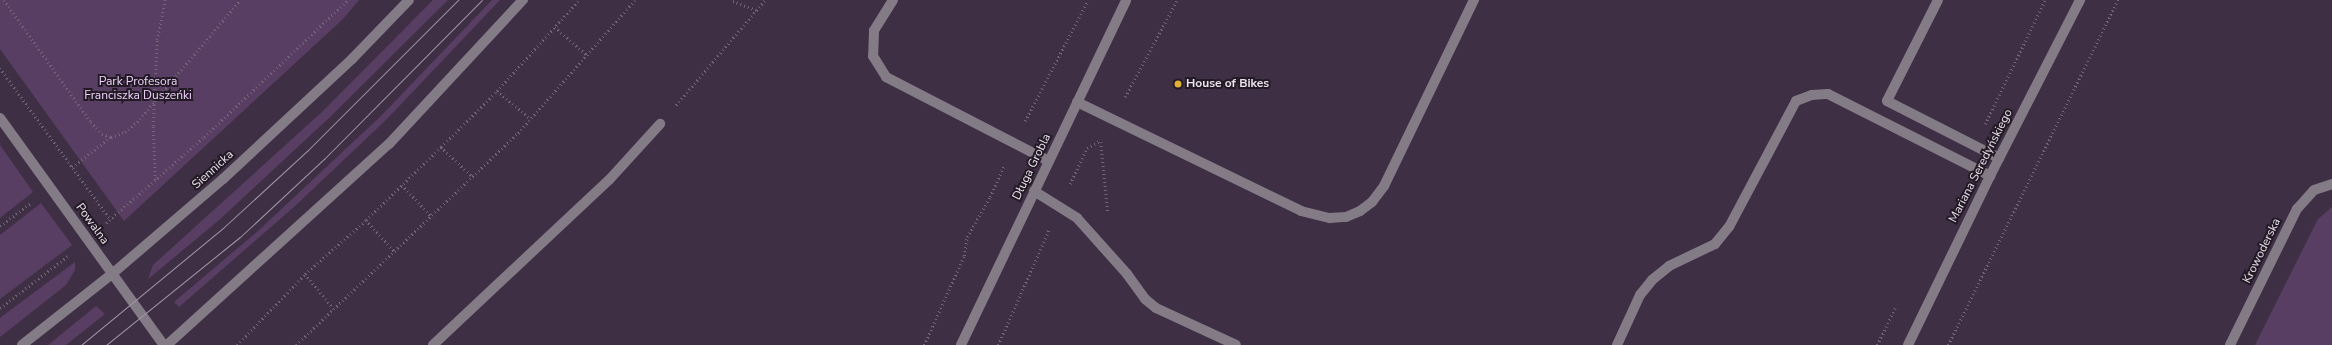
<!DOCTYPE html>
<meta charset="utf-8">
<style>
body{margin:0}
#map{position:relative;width:2332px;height:345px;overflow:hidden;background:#3f2f45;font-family:"Nunito Sans",sans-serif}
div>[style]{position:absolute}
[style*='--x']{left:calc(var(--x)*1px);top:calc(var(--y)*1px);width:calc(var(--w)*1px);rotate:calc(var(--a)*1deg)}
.green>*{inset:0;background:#593e63}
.path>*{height:2.5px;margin-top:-1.25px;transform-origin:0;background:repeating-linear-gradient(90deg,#746679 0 1px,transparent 0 4px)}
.minor>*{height:10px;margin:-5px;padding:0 5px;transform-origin:5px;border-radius:5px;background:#837b86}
.tram>*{height:1px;margin:-0.5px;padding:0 0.5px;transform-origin:0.5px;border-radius:0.5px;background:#a498a9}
.dots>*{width:11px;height:11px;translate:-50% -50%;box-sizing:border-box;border:2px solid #221a24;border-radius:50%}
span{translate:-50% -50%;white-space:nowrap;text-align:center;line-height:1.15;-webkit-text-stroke:4px #221a24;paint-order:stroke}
.park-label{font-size:12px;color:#f1d2fd}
.poi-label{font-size:12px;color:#ebe2ef;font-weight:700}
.left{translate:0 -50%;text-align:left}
.street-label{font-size:12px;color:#ebe2ef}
</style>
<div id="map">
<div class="green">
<i style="clip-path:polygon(0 0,359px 0,343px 19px,124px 221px,0 49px)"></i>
<i style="clip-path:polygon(433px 0,448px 0,329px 118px,218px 221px,148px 279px,153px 265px,323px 111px)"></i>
<i style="clip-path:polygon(492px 0,500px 0,387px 119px,295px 206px,179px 307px,174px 302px,258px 231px,382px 115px)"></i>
<i style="clip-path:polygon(0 145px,33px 192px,0 218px)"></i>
<i style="clip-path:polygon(41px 203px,72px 245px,0 299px,0 235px)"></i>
<i style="clip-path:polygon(2332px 207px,2332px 345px,2255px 345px,2318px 219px)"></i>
<i style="clip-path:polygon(75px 262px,75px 270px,66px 285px,0 337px,0 318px)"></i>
<i style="clip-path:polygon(96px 306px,105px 314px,66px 345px,48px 345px)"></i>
</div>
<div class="path">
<i style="--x:4;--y:0;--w:150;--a:54.5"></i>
<i style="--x:91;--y:122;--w:16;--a:47"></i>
<i style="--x:102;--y:134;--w:9;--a:18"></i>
<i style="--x:111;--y:137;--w:15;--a:-20"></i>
<i style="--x:125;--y:132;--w:16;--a:-40"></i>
<i style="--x:137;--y:122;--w:160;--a:-49.8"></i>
<i style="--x:733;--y:1;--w:25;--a:21"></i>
<i style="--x:555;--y:27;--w:44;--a:41.3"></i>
<i style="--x:0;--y:68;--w:188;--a:53.9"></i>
<i style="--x:497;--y:91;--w:44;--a:39.5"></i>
<i style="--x:1125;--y:97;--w:110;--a:-61.8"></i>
<i style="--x:676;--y:105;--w:138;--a:-49.7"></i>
<i style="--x:1025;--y:121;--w:136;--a:-62.5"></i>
<i style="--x:1985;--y:124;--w:138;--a:-64.2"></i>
<i style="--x:1101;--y:142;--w:71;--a:84.4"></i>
<i style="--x:441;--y:147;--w:44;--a:43.2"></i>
<i style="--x:72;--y:167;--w:49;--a:-37.6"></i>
<i style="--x:155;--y:180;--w:54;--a:-92.1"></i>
<i style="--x:153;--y:126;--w:86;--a:-87.3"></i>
<i style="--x:157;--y:40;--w:41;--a:-78.7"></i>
<i style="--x:1070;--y:184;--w:40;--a:-65"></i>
<i style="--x:1087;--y:148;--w:13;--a:-29"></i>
<i style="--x:402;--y:185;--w:42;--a:46.9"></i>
<i style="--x:366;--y:220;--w:43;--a:47.8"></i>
<i style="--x:106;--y:223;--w:130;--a:-41.3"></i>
<i style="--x:204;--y:137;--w:199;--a:-43.6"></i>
<i style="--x:0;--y:226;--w:39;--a:-37"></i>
<i style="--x:305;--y:274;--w:45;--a:50.4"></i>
<i style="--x:0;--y:308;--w:87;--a:-37.5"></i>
<i style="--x:237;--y:345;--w:98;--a:-46.2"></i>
<i style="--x:305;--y:274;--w:81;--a:-41.5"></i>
<i style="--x:366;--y:220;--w:105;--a:-44.2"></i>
<i style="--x:441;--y:147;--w:79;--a:-45"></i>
<i style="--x:497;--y:91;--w:122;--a:-48"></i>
<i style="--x:296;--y:345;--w:307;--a:-43.7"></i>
<i style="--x:518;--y:133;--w:177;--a:-48.7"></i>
<i style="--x:924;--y:345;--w:98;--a:-65.8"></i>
<i style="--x:964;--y:256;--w:19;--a:-81"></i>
<i style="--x:967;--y:237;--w:46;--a:-60.1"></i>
<i style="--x:990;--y:197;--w:35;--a:-66"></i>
<i style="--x:998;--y:345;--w:126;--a:-66.1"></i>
<i style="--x:1877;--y:345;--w:43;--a:-64"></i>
<i style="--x:1948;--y:345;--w:385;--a:-63.8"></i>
</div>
<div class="minor">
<i style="--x:893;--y:0;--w:36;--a:122"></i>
<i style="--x:874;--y:31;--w:25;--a:92"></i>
<i style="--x:873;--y:56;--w:25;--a:58"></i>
<i style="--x:886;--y:77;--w:183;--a:27.3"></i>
<i style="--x:1938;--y:0;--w:113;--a:116.8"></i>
<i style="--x:1887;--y:101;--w:126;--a:27"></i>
<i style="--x:1077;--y:102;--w:249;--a:25.9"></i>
<i style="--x:1301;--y:211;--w:30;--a:14"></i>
<i style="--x:1330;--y:218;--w:16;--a:-4"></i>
<i style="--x:1346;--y:217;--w:15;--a:-23"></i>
<i style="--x:1360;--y:211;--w:15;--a:-37"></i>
<i style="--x:1372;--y:202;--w:20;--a:-53"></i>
<i style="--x:1384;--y:186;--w:207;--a:-64.2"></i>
<i style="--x:0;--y:118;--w:280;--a:54.2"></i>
<i style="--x:1034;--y:191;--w:51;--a:32.1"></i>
<i style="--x:1077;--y:218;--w:75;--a:48.2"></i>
<i style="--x:1127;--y:274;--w:31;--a:54"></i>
<i style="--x:1145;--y:299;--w:14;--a:39"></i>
<i style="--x:1156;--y:308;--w:88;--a:24.8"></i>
<i style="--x:22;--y:345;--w:115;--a:-38.3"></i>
<i style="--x:112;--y:274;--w:146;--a:-40.6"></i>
<i style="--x:223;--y:179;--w:176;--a:-42.9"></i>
<i style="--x:352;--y:59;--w:82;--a:-46"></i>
<i style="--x:167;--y:345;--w:299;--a:-42.2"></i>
<i style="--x:389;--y:144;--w:197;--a:-47.1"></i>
<i style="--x:433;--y:345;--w:241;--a:-43.2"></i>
<i style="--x:609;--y:180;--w:76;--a:-47.7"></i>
<i style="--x:961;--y:345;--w:382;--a:-64.4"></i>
<i style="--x:1617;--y:345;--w:55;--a:-65.3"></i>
<i style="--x:1640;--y:295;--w:19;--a:-51"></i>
<i style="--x:1652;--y:280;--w:22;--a:-39"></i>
<i style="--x:1669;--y:266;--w:51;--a:-25.6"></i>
<i style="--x:1715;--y:244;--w:22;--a:-51"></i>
<i style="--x:1729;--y:227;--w:143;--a:-62"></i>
<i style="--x:1796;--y:101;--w:17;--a:-21"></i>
<i style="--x:1812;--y:95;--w:16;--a:-4"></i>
<i style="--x:1828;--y:94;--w:182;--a:26.8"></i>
<i style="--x:1908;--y:345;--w:188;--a:-64.1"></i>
<i style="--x:1990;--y:176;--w:198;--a:-62.9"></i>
<i style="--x:2230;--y:345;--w:152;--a:-63.8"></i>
<i style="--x:2297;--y:209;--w:25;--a:-48"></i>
<i style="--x:2314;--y:190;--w:19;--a:-18"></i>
</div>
<div class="tram">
<i style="--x:81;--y:345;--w:185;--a:-39.5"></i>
<i style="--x:224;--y:227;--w:113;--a:-42.5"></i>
<i style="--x:307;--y:151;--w:214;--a:-45"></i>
<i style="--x:106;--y:345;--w:172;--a:-38.9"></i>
<i style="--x:240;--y:237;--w:115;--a:-42.9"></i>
<i style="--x:324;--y:159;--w:224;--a:-45.2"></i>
</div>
<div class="dots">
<i style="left:1178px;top:84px;background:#dfb034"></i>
</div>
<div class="park-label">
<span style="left:138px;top:89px">Park Profesora<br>Franciszka Duszeńki</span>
</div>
<div class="poi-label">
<span class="left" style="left:1186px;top:84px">House of Bikes</span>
</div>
<div class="street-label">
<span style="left:1981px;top:166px;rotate:-63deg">Mariana Seredyńskiego</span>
<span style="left:1032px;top:167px;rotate:-64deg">Długa Grobla</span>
<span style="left:213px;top:170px;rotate:-42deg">Siennicka</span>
<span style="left:92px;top:224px;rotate:54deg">Powalna</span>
<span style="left:2262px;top:251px;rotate:-64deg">Krowoderska</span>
</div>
</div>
